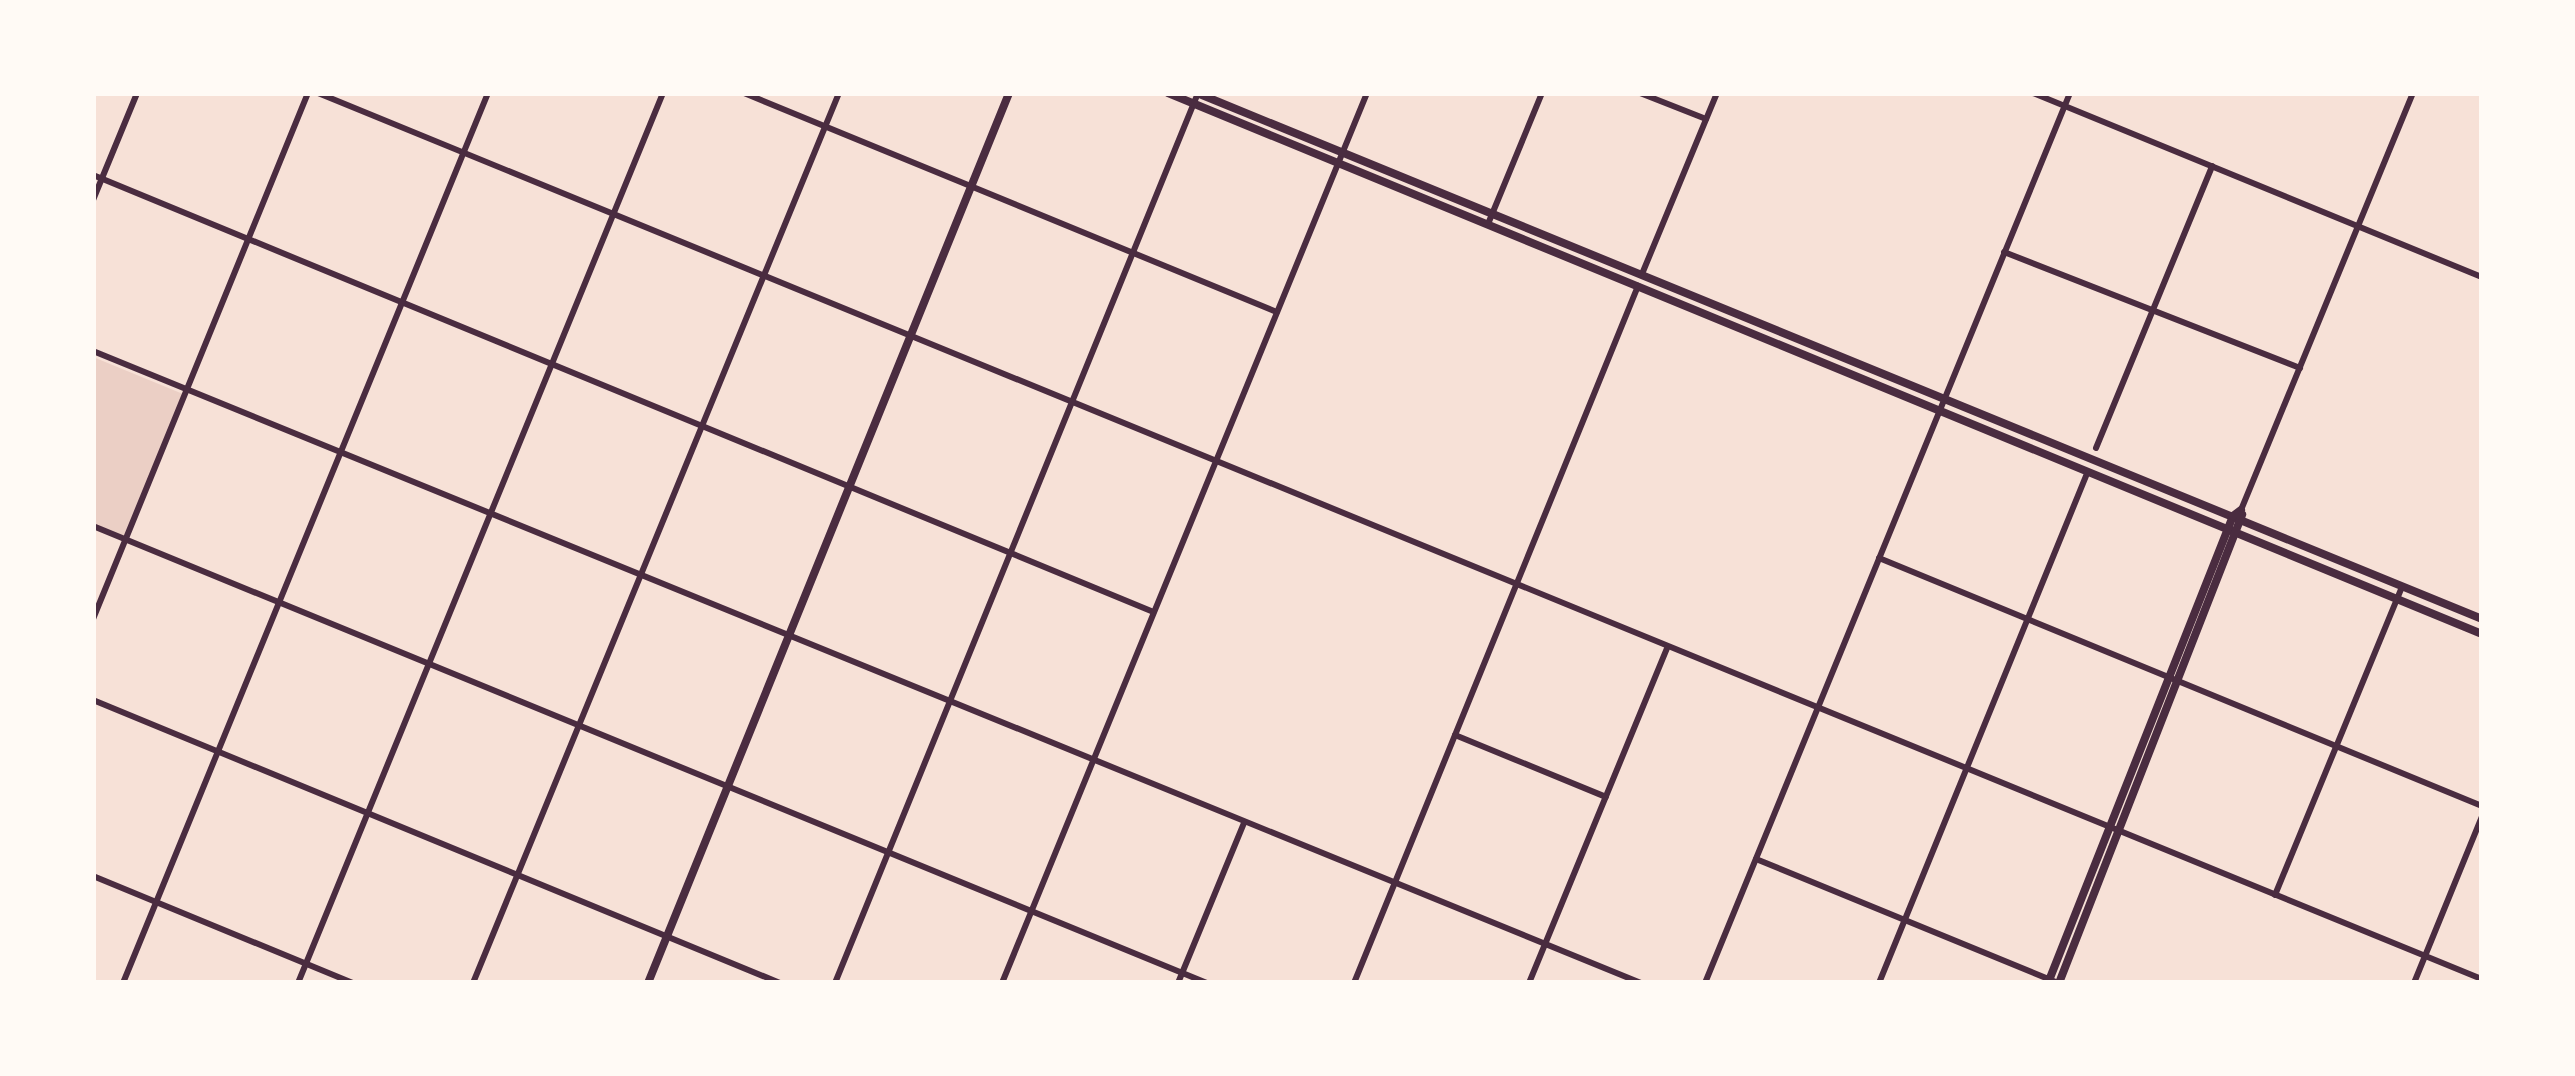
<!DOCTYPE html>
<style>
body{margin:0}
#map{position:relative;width:2575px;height:1076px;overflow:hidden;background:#f7e1d7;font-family:"Sofia Sans Condensed",sans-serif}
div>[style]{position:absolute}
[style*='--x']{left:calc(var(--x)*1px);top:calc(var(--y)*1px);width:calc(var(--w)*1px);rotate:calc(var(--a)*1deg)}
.green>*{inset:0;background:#ebcfc5}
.minor>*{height:6px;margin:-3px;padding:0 3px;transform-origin:3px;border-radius:3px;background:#4a2c40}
.tertiary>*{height:6px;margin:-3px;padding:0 3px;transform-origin:3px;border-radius:3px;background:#4a2c40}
.secondary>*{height:8px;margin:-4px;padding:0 4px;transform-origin:4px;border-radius:4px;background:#4a2c40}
span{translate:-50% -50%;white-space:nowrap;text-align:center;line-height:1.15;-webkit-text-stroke:10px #fffaf5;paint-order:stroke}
.frame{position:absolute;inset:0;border:96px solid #fffaf5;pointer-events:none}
</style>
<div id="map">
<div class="green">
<i style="clip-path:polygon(93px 357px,183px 394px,125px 537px,93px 524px)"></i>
</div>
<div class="minor">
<i style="--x:318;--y:93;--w:2338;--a:22.27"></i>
<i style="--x:744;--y:93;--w:576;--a:22.34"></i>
<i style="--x:1640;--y:93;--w:71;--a:21.5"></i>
<i style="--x:2033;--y:93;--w:485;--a:22.3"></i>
<i style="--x:93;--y:175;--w:1147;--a:22.39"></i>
<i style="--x:93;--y:200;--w:116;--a:-67.6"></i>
<i style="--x:1488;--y:224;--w:142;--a:-67.6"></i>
<i style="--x:2004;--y:252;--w:318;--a:21.4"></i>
<i style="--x:1642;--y:274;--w:196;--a:-67.5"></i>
<i style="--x:93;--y:351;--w:1672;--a:22.21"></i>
<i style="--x:2096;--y:448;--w:305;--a:-67.6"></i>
<i style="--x:93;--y:526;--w:1204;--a:22.31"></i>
<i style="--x:1879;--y:558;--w:652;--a:22.36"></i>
<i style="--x:93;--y:619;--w:568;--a:-67.77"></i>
<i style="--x:93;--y:700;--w:743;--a:22.39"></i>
<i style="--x:1455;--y:735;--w:163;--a:22.3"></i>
<i style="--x:1756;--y:859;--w:326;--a:22.3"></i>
<i style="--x:93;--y:876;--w:281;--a:22.4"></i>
<i style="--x:2275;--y:895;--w:333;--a:-67.6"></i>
<i style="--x:123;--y:983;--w:962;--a:-67.7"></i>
<i style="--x:298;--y:983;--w:962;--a:-67.7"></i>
<i style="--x:473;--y:983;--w:962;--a:-67.65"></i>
<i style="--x:835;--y:983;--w:961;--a:-67.81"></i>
<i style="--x:1002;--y:983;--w:962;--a:-67.7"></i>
<i style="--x:1178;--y:983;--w:173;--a:-67.6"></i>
<i style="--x:1354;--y:983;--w:753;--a:-67.83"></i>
<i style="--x:1529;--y:983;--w:362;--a:-67.6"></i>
<i style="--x:1705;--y:983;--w:962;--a:-67.7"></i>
<i style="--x:1879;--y:983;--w:548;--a:-67.79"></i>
<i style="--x:2414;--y:983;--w:180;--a:-67.8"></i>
</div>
<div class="tertiary">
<i style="--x:2241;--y:510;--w:451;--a:-67.6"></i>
</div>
<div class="secondary">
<i style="--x:1168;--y:93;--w:1421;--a:22.38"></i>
<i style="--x:1197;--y:93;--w:1388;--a:22.26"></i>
<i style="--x:648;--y:983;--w:960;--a:-67.92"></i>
<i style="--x:2048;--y:983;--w:502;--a:-68.39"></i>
<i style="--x:2233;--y:516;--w:10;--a:-37"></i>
<i style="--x:2059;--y:983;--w:503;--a:-68.64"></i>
</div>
<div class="frame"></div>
</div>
